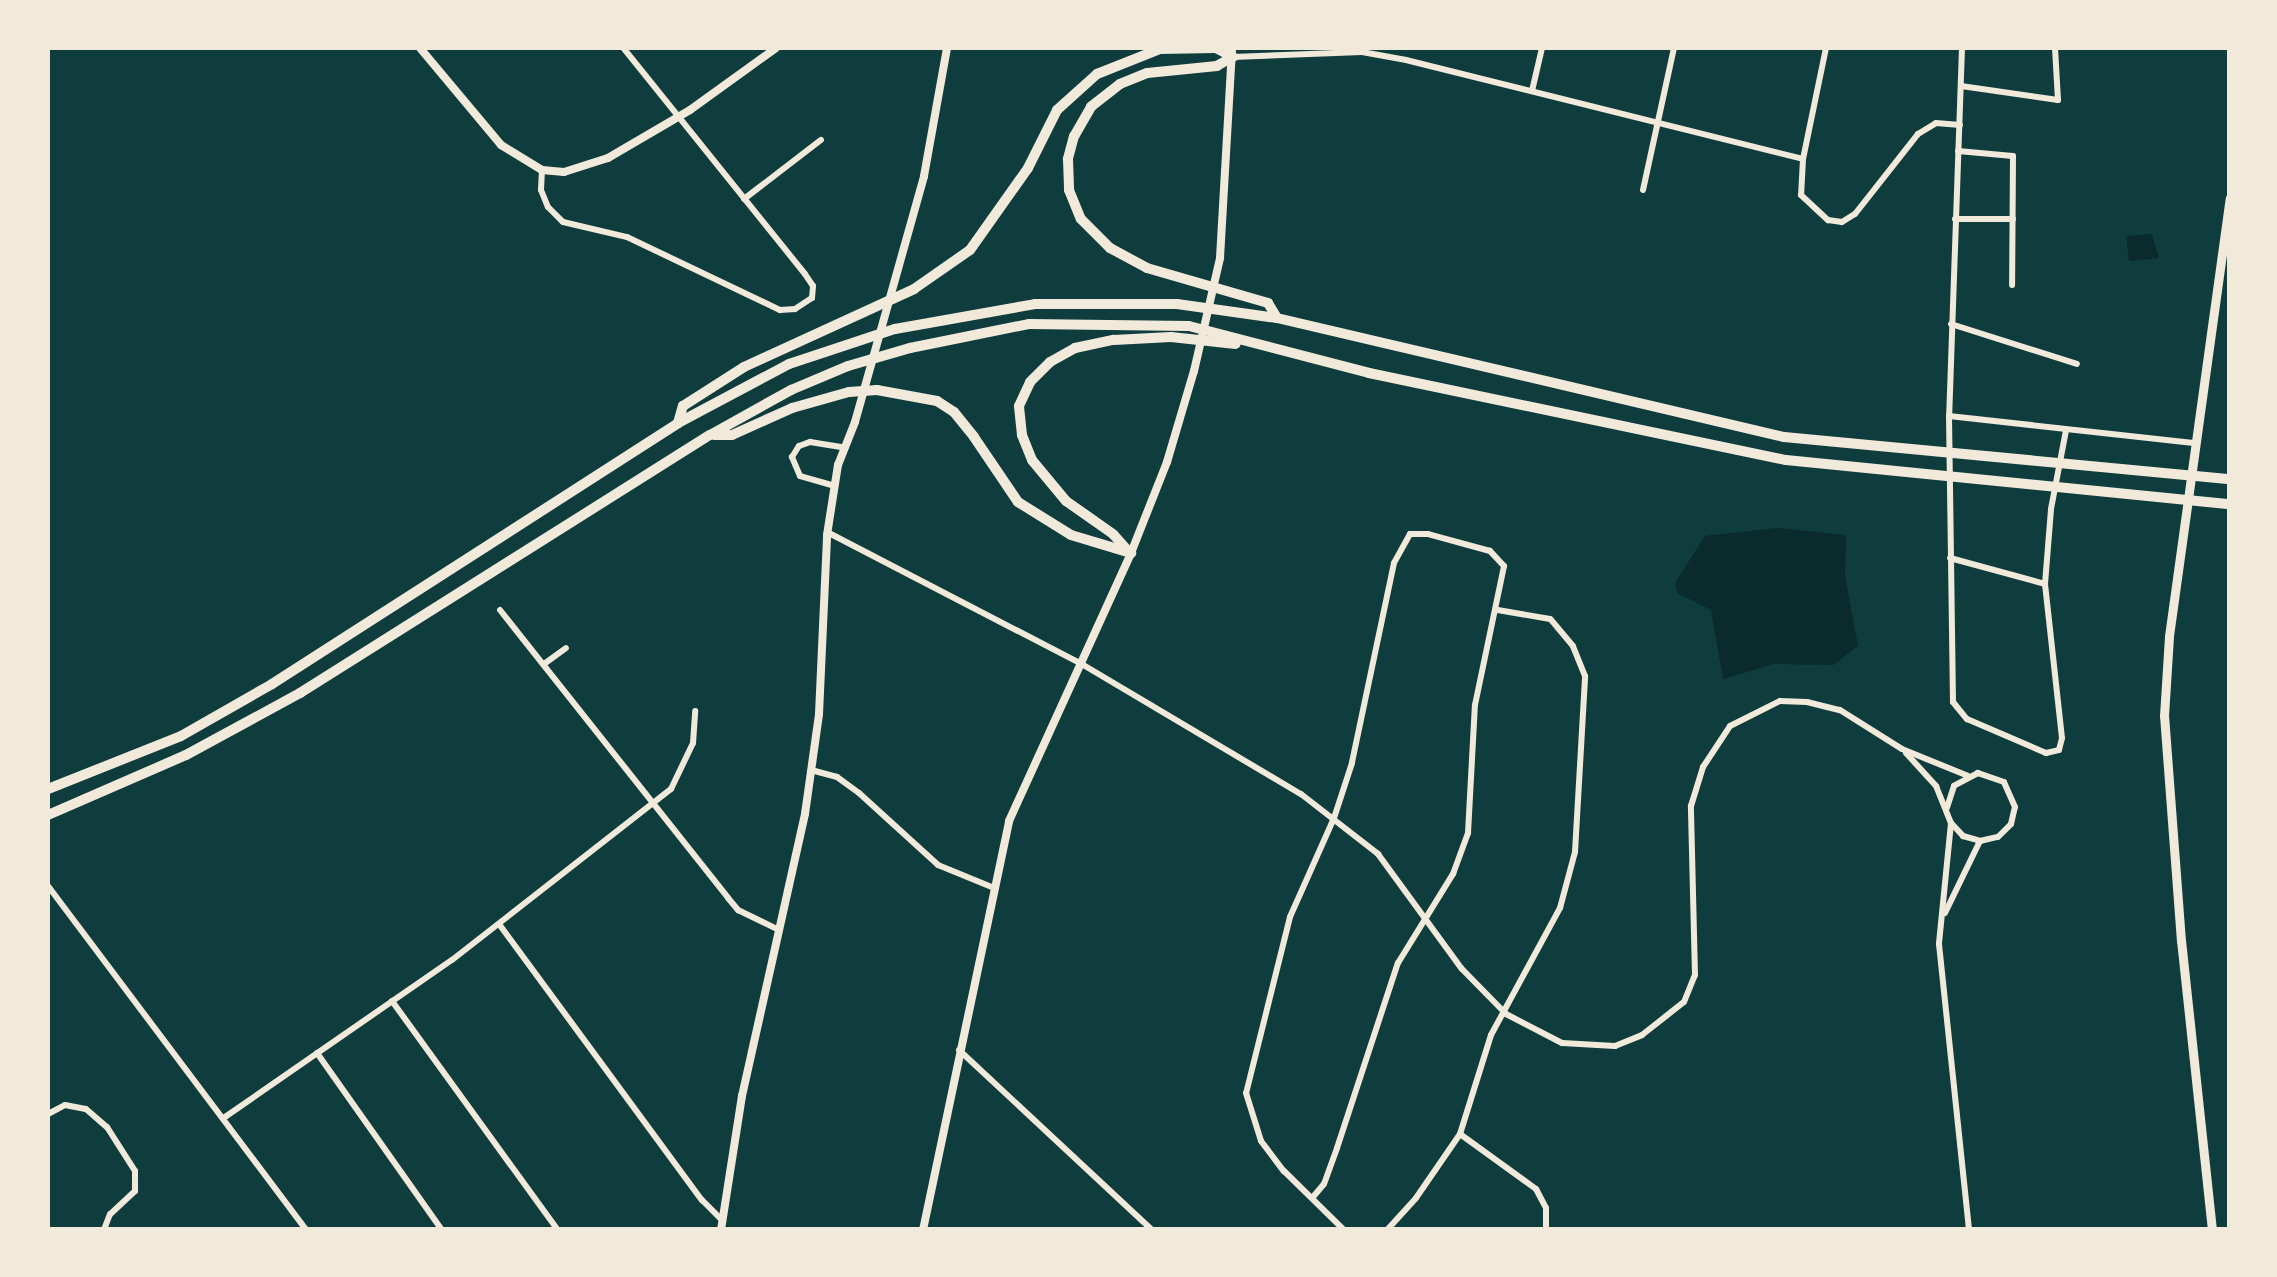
<!DOCTYPE html>
<style>
body{margin:0}
#map{position:relative;width:2277px;height:1277px;overflow:hidden;background:#0f3d3e;font-family:"Fira Sans",sans-serif}
div>[style]{position:absolute}
[style*='--x']{left:calc(var(--x)*1px);top:calc(var(--y)*1px);width:calc(var(--w)*1px);rotate:calc(var(--a)*1deg)}
.water>*{inset:0;background:#0a2a2b}
.minor>*{height:6px;margin:-3px;padding:0 3px;transform-origin:3px;border-radius:3px;background:#f1e9da}
.tertiary>*{height:8px;margin:-4px;padding:0 4px;transform-origin:4px;border-radius:4px;background:#f1e9da}
.secondary>*{height:8px;margin:-4px;padding:0 4px;transform-origin:4px;border-radius:4px;background:#f1e9da}
.primary>*{height:9px;margin:-4.5px;padding:0 4.5px;transform-origin:4.5px;border-radius:4.5px;background:#f1e9da}
.motorway>*{height:10px;margin:-5px;padding:0 5px;transform-origin:5px;border-radius:5px;background:#f1e9da}
span{translate:-50% -50%;white-space:nowrap;text-align:center;line-height:1.15;-webkit-text-stroke:8px #f1e9da;paint-order:stroke}
.frame{position:absolute;inset:0;border:50px solid #f1e9da;pointer-events:none}
</style>
<div id="map">
<div class="water">
<i style="clip-path:polygon(2152px 234px,2159px 258px,2129px 261px,2126px 236px)"></i>
<i style="clip-path:polygon(1777px 528px,1846px 535px,1845px 576px,1858px 646px,1833px 665px,1774px 664px,1723px 679px,1711px 610px,1677px 593px,1675px 583px,1705px 536px)"></i>
</div>
<div class="minor">
<i style="--x:1826;--y:48;--w:113;--a:101.7"></i>
<i style="--x:1803;--y:159;--w:36;--a:93"></i>
<i style="--x:1801;--y:195;--w:37;--a:43"></i>
<i style="--x:1828;--y:220;--w:14;--a:8"></i>
<i style="--x:1842;--y:222;--w:15;--a:-32"></i>
<i style="--x:1855;--y:214;--w:102;--a:-51.8"></i>
<i style="--x:1918;--y:134;--w:21;--a:-31"></i>
<i style="--x:1936;--y:123;--w:24;--a:5"></i>
<i style="--x:1962;--y:48;--w:368;--a:92"></i>
<i style="--x:1949;--y:416;--w:286;--a:89.2"></i>
<i style="--x:1953;--y:702;--w:22;--a:51"></i>
<i style="--x:1967;--y:719;--w:86;--a:23.3"></i>
<i style="--x:2046;--y:753;--w:13;--a:-13"></i>
<i style="--x:2059;--y:750;--w:12;--a:-76"></i>
<i style="--x:2062;--y:738;--w:155;--a:-96.3"></i>
<i style="--x:2045;--y:584;--w:75;--a:-85.4"></i>
<i style="--x:2051;--y:509;--w:80;--a:-79.2"></i>
<i style="--x:1233;--y:57;--w:129;--a:-2.2"></i>
<i style="--x:1362;--y:52;--w:45;--a:10.3"></i>
<i style="--x:1406;--y:60;--w:409;--a:14"></i>
<i style="--x:1961;--y:86;--w:98;--a:8.2"></i>
<i style="--x:2058;--y:100;--w:52;--a:-93.3"></i>
<i style="--x:1532;--y:91;--w:44;--a:-76.9"></i>
<i style="--x:1958;--y:151;--w:55;--a:5.2"></i>
<i style="--x:2013;--y:156;--w:129;--a:90.4"></i>
<i style="--x:542;--y:170;--w:20;--a:93"></i>
<i style="--x:541;--y:190;--w:18;--a:68"></i>
<i style="--x:548;--y:207;--w:21;--a:45"></i>
<i style="--x:563;--y:222;--w:66;--a:13.2"></i>
<i style="--x:627;--y:237;--w:170;--a:25.5"></i>
<i style="--x:780;--y:310;--w:15;--a:-4"></i>
<i style="--x:795;--y:309;--w:20;--a:-33"></i>
<i style="--x:812;--y:298;--w:12;--a:-85"></i>
<i style="--x:813;--y:286;--w:14;--a:-124"></i>
<i style="--x:805;--y:274;--w:290;--a:-128.8"></i>
<i style="--x:1643;--y:190;--w:145;--a:-77.7"></i>
<i style="--x:744;--y:199;--w:97;--a:-37.5"></i>
<i style="--x:1955;--y:219;--w:58;--a:0"></i>
<i style="--x:1951;--y:324;--w:132;--a:17.6"></i>
<i style="--x:1949;--y:416;--w:246;--a:6.3"></i>
<i style="--x:835;--y:486;--w:36;--a:-164"></i>
<i style="--x:800;--y:476;--w:21;--a:-113"></i>
<i style="--x:792;--y:457;--w:13;--a:-58"></i>
<i style="--x:799;--y:446;--w:12;--a:-20"></i>
<i style="--x:810;--y:442;--w:33;--a:9"></i>
<i style="--x:827;--y:532;--w:285;--a:27.4"></i>
<i style="--x:1080;--y:663;--w:257;--a:30.7"></i>
<i style="--x:1301;--y:794;--w:98;--a:37.9"></i>
<i style="--x:1378;--y:854;--w:142;--a:53.9"></i>
<i style="--x:1462;--y:969;--w:63;--a:45.6"></i>
<i style="--x:1506;--y:1014;--w:63;--a:27.4"></i>
<i style="--x:1562;--y:1043;--w:53;--a:3.2"></i>
<i style="--x:1615;--y:1046;--w:29;--a:-22"></i>
<i style="--x:1642;--y:1035;--w:53;--a:-38.2"></i>
<i style="--x:1684;--y:1002;--w:29;--a:-68"></i>
<i style="--x:1695;--y:975;--w:169;--a:-91.4"></i>
<i style="--x:1691;--y:806;--w:41;--a:-72.9"></i>
<i style="--x:1703;--y:767;--w:49;--a:-56.6"></i>
<i style="--x:1730;--y:726;--w:56;--a:-26.6"></i>
<i style="--x:1780;--y:701;--w:27;--a:2"></i>
<i style="--x:1807;--y:702;--w:34;--a:14"></i>
<i style="--x:1840;--y:710;--w:73;--a:32.2"></i>
<i style="--x:1902;--y:749;--w:71;--a:22.2"></i>
<i style="--x:1950;--y:558;--w:98;--a:15.3"></i>
<i style="--x:500;--y:610;--w:367;--a:51.6"></i>
<i style="--x:728;--y:898;--w:16;--a:50"></i>
<i style="--x:738;--y:910;--w:46;--a:26"></i>
<i style="--x:544;--y:664;--w:27;--a:-36"></i>
<i style="--x:1906;--y:753;--w:45;--a:47.7"></i>
<i style="--x:1936;--y:786;--w:40;--a:68"></i>
<i style="--x:1951;--y:823;--w:18;--a:47"></i>
<i style="--x:1963;--y:836;--w:18;--a:16"></i>
<i style="--x:1980;--y:841;--w:18;--a:-13"></i>
<i style="--x:1998;--y:837;--w:18;--a:-45"></i>
<i style="--x:2011;--y:824;--w:17;--a:-77"></i>
<i style="--x:2015;--y:807;--w:27;--a:-114"></i>
<i style="--x:2004;--y:782;--w:28;--a:-161"></i>
<i style="--x:1978;--y:773;--w:27;--a:152"></i>
<i style="--x:1954;--y:786;--w:23;--a:108"></i>
<i style="--x:811;--y:770;--w:27;--a:15"></i>
<i style="--x:837;--y:777;--w:27;--a:36"></i>
<i style="--x:859;--y:793;--w:107;--a:42.3"></i>
<i style="--x:938;--y:865;--w:58;--a:22.2"></i>
<i style="--x:1951;--y:823;--w:122;--a:95.7"></i>
<i style="--x:1939;--y:944;--w:288;--a:84"></i>
<i style="--x:48;--y:886;--w:430;--a:53.1"></i>
<i style="--x:1945;--y:913;--w:80;--a:-64.1"></i>
<i style="--x:499;--y:924;--w:343;--a:53.7"></i>
<i style="--x:702;--y:1200;--w:28;--a:45"></i>
<i style="--x:392;--y:1001;--w:283;--a:54.1"></i>
<i style="--x:959;--y:1050;--w:264;--a:43"></i>
<i style="--x:317;--y:1053;--w:217;--a:54.8"></i>
<i style="--x:48;--y:1114;--w:19;--a:-28"></i>
<i style="--x:65;--y:1105;--w:21;--a:11"></i>
<i style="--x:86;--y:1109;--w:28;--a:41"></i>
<i style="--x:107;--y:1127;--w:52;--a:57.5"></i>
<i style="--x:135;--y:1171;--w:20;--a:90"></i>
<i style="--x:135;--y:1191;--w:34;--a:137"></i>
<i style="--x:110;--y:1214;--w:17;--a:111"></i>
<i style="--x:225;--y:1117;--w:276;--a:-34.7"></i>
<i style="--x:452;--y:960;--w:278;--a:-38"></i>
<i style="--x:671;--y:789;--w:51;--a:-64.4"></i>
<i style="--x:693;--y:743;--w:32;--a:-86"></i>
<i style="--x:1460;--y:1134;--w:94;--a:35.9"></i>
<i style="--x:1536;--y:1189;--w:21;--a:62"></i>
<i style="--x:1546;--y:1208;--w:22;--a:90"></i>
<i style="--x:1313;--y:1197;--w:17;--a:-50"></i>
<i style="--x:1324;--y:1184;--w:38;--a:-70"></i>
<i style="--x:1337;--y:1148;--w:195;--a:-71.8"></i>
<i style="--x:1398;--y:963;--w:105;--a:-58.3"></i>
<i style="--x:1453;--y:874;--w:44;--a:-69.9"></i>
<i style="--x:1468;--y:833;--w:128;--a:-86.9"></i>
<i style="--x:1475;--y:705;--w:142;--a:-78.2"></i>
<i style="--x:1504;--y:566;--w:21;--a:-133"></i>
<i style="--x:1490;--y:551;--w:64;--a:-164.7"></i>
<i style="--x:1428;--y:534;--w:18;--a:180"></i>
<i style="--x:1410;--y:534;--w:33;--a:119"></i>
<i style="--x:1394;--y:563;--w:204;--a:101.9"></i>
<i style="--x:1352;--y:763;--w:58;--a:108.1"></i>
<i style="--x:1334;--y:818;--w:108;--a:114"></i>
<i style="--x:1290;--y:917;--w:181;--a:104"></i>
<i style="--x:1246;--y:1093;--w:50;--a:72.6"></i>
<i style="--x:1261;--y:1141;--w:38;--a:53"></i>
<i style="--x:1284;--y:1171;--w:84;--a:44.5"></i>
<i style="--x:1387;--y:1230;--w:43;--a:-47.8"></i>
<i style="--x:1416;--y:1198;--w:78;--a:-55.5"></i>
<i style="--x:1460;--y:1134;--w:104;--a:-72.6"></i>
<i style="--x:1491;--y:1035;--w:145;--a:-61.5"></i>
<i style="--x:1560;--y:908;--w:58;--a:-75"></i>
<i style="--x:1575;--y:852;--w:176;--a:-86.7"></i>
<i style="--x:1585;--y:676;--w:32;--a:-112"></i>
<i style="--x:1573;--y:646;--w:35;--a:-130"></i>
<i style="--x:1550;--y:619;--w:53;--a:-170.2"></i>
</div>
<div class="tertiary">
<i style="--x:923;--y:1230;--w:418;--a:-78.1"></i>
<i style="--x:1009;--y:821;--w:294;--a:-65.5"></i>
<i style="--x:1131;--y:553;--w:98;--a:-68.4"></i>
<i style="--x:1167;--y:462;--w:95;--a:-73.5"></i>
<i style="--x:1194;--y:371;--w:116;--a:-77"></i>
<i style="--x:1220;--y:258;--w:210;--a:-86.7"></i>
</div>
<div class="secondary">
<i style="--x:420;--y:48;--w:126;--a:50.1"></i>
<i style="--x:501;--y:145;--w:48;--a:31.4"></i>
<i style="--x:542;--y:170;--w:22;--a:5"></i>
<i style="--x:564;--y:172;--w:46;--a:-17.7"></i>
<i style="--x:608;--y:158;--w:95;--a:-30.3"></i>
<i style="--x:690;--y:110;--w:106;--a:-35.8"></i>
<i style="--x:721;--y:1230;--w:136;--a:-81.1"></i>
<i style="--x:742;--y:1096;--w:289;--a:-77.4"></i>
<i style="--x:805;--y:814;--w:101;--a:-82"></i>
<i style="--x:819;--y:714;--w:179;--a:-87.4"></i>
<i style="--x:827;--y:535;--w:71;--a:-81.1"></i>
<i style="--x:838;--y:465;--w:46;--a:-68.4"></i>
<i style="--x:855;--y:422;--w:255;--a:-74.3"></i>
<i style="--x:924;--y:176;--w:130;--a:-79.8"></i>
</div>
<div class="primary">
<i style="--x:2212;--y:1230;--w:291;--a:-96.1"></i>
<i style="--x:2181;--y:941;--w:226;--a:-94.3"></i>
<i style="--x:2164;--y:716;--w:80;--a:-86.4"></i>
<i style="--x:2169;--y:636;--w:442;--a:-82.1"></i>
</div>
<div class="motorway">
<i style="--x:1233;--y:57;--w:18;--a:151"></i>
<i style="--x:1217;--y:66;--w:70;--a:174.3"></i>
<i style="--x:1147;--y:73;--w:29;--a:158"></i>
<i style="--x:1120;--y:84;--w:37;--a:142"></i>
<i style="--x:1091;--y:107;--w:34;--a:120"></i>
<i style="--x:1074;--y:136;--w:24;--a:105"></i>
<i style="--x:1068;--y:159;--w:31;--a:88"></i>
<i style="--x:1069;--y:190;--w:31;--a:68"></i>
<i style="--x:1081;--y:219;--w:41;--a:45"></i>
<i style="--x:1110;--y:248;--w:42;--a:28.4"></i>
<i style="--x:1147;--y:268;--w:126;--a:16.1"></i>
<i style="--x:1268;--y:303;--w:17;--a:59"></i>
<i style="--x:678;--y:423;--w:18;--a:-74"></i>
<i style="--x:683;--y:406;--w:72;--a:-32.6"></i>
<i style="--x:744;--y:367;--w:187;--a:-24.6"></i>
<i style="--x:914;--y:289;--w:68;--a:-34.9"></i>
<i style="--x:970;--y:250;--w:100;--a:-54.7"></i>
<i style="--x:1028;--y:168;--w:65;--a:-63.4"></i>
<i style="--x:1057;--y:110;--w:54;--a:-42"></i>
<i style="--x:1097;--y:74;--w:68;--a:-21.6"></i>
<i style="--x:1160;--y:49;--w:56;--a:-1"></i>
<i style="--x:1216;--y:48;--w:19;--a:28"></i>
<i style="--x:714;--y:435;--w:18;--a:0"></i>
<i style="--x:732;--y:435;--w:66;--a:-24.2"></i>
<i style="--x:792;--y:408;--w:59;--a:-15.7"></i>
<i style="--x:849;--y:392;--w:28;--a:-4"></i>
<i style="--x:877;--y:390;--w:61;--a:10.4"></i>
<i style="--x:937;--y:401;--w:20;--a:33"></i>
<i style="--x:954;--y:412;--w:32;--a:51"></i>
<i style="--x:974;--y:437;--w:78;--a:55.9"></i>
<i style="--x:1018;--y:502;--w:62;--a:31.9"></i>
<i style="--x:1071;--y:535;--w:63;--a:16.7"></i>
<i style="--x:1130;--y:553;--w:25;--a:-132"></i>
<i style="--x:1113;--y:534;--w:57;--a:-144.9"></i>
<i style="--x:1066;--y:501;--w:53;--a:-129.7"></i>
<i style="--x:1032;--y:460;--w:27;--a:-112"></i>
<i style="--x:1022;--y:435;--w:29;--a:-96"></i>
<i style="--x:1019;--y:406;--w:26;--a:-65"></i>
<i style="--x:1030;--y:382;--w:28;--a:-45"></i>
<i style="--x:1050;--y:362;--w:29;--a:-29"></i>
<i style="--x:1075;--y:348;--w:40;--a:-12"></i>
<i style="--x:1114;--y:340;--w:57;--a:-3"></i>
<i style="--x:1171;--y:337;--w:65;--a:6.1"></i>
<i style="--x:48;--y:789;--w:143;--a:-21.7"></i>
<i style="--x:181;--y:736;--w:105;--a:-29.7"></i>
<i style="--x:272;--y:684;--w:483;--a:-32.7"></i>
<i style="--x:678;--y:423;--w:126;--a:-28"></i>
<i style="--x:789;--y:364;--w:112;--a:-18.3"></i>
<i style="--x:895;--y:329;--w:142;--a:-10.1"></i>
<i style="--x:1035;--y:304;--w:142;--a:0"></i>
<i style="--x:1177;--y:304;--w:101;--a:8"></i>
<i style="--x:1277;--y:318;--w:521;--a:13.21"></i>
<i style="--x:1784;--y:437;--w:448;--a:5.4"></i>
<i style="--x:48;--y:815;--w:150;--a:-23.5"></i>
<i style="--x:186;--y:755;--w:130;--a:-28.5"></i>
<i style="--x:300;--y:693;--w:484;--a:-32.2"></i>
<i style="--x:710;--y:435;--w:93;--a:-29.1"></i>
<i style="--x:791;--y:390;--w:62;--a:-22.8"></i>
<i style="--x:848;--y:366;--w:65;--a:-16.2"></i>
<i style="--x:910;--y:348;--w:121;--a:-11.4"></i>
<i style="--x:1029;--y:324;--w:160;--a:0.7"></i>
<i style="--x:1189;--y:326;--w:186;--a:14.6"></i>
<i style="--x:1369;--y:373;--w:426;--a:11.8"></i>
<i style="--x:1786;--y:460;--w:446;--a:5.7"></i>
</div>
<div class="frame"></div>
</div>
